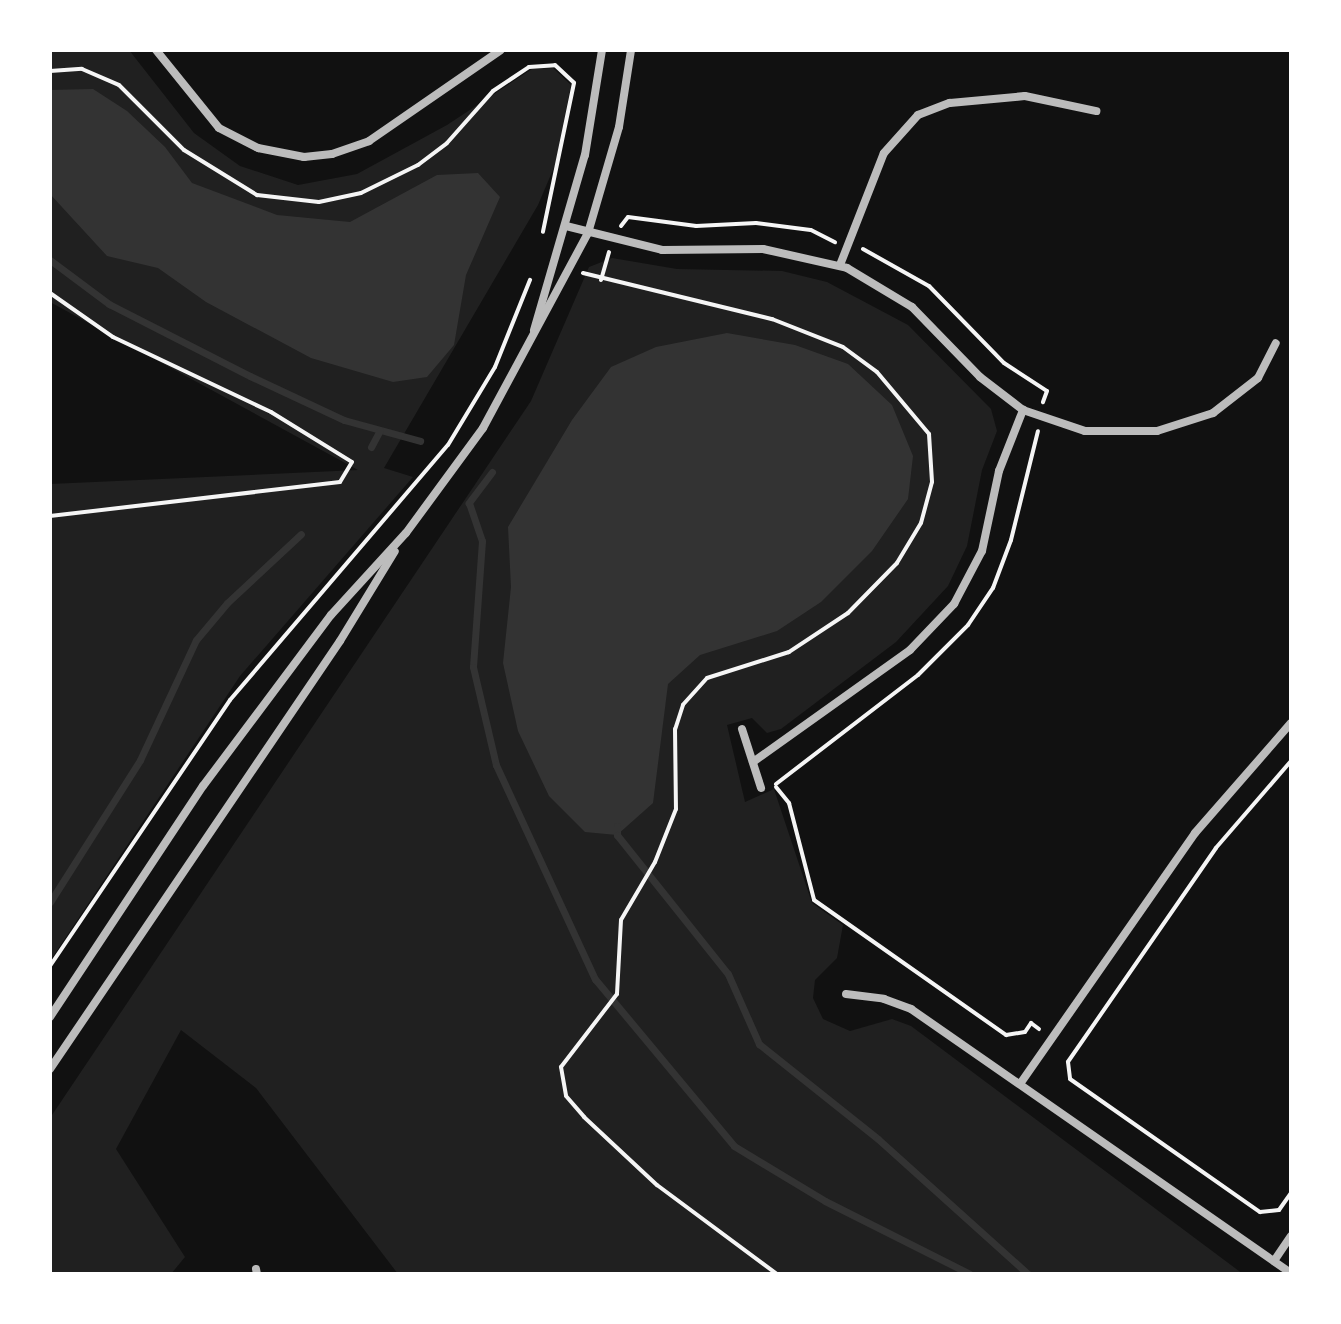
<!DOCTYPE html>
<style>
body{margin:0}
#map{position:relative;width:1341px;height:1324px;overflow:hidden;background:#111;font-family:"Space Grotesk",sans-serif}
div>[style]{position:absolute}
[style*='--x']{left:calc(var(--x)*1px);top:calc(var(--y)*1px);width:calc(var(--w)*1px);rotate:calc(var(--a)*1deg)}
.green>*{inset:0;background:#202020}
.water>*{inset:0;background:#333}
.stream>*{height:7px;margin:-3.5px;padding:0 3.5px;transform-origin:3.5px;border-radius:3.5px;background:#333}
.path>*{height:4px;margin:-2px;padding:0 2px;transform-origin:2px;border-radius:2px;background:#f5f5f5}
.minor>*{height:8px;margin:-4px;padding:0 4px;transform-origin:4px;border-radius:4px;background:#bcbcbc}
span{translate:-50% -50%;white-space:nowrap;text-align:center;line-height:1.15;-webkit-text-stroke:8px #fff;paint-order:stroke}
.frame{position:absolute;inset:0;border:52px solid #fff;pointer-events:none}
</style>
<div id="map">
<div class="green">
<i style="clip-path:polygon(50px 50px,129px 50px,194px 133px,240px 166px,298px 185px,357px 174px,447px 125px,532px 69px,553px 68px,571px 85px,555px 165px,538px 205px,384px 468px,413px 477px,240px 676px,50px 961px,50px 484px,358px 470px,50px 302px)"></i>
<i style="clip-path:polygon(612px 258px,677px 269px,782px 271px,827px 282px,908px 325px,991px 409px,997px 431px,982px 470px,967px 546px,948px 586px,896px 642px,781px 729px,767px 733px,752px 718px,727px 725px,745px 802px,774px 789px,812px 903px,843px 925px,837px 958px,815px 980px,813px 998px,823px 1019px,850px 1031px,892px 1019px,911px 1026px,1243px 1274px,398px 1274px,256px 1088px,181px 1030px,116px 1149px,185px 1257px,171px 1274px,50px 1274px,50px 1118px,531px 401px,589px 267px)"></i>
</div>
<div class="water">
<i style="clip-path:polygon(93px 89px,127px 111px,165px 147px,192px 183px,277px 215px,350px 222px,437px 175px,478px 173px,500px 197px,466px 275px,454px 345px,427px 377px,393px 382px,311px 358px,206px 302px,158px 268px,107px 256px,50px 194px,50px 90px)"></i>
<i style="clip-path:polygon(727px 333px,795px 345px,848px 364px,892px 405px,913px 456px,908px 499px,872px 551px,821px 602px,777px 631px,700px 655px,668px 684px,653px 803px,617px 835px,585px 832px,549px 796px,518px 731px,503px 663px,511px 587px,508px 527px,572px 420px,611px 367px,656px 347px)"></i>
</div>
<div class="stream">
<i style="--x:50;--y:260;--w:74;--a:36.7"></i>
<i style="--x:109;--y:304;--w:158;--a:27.1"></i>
<i style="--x:250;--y:376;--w:104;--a:25.1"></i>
<i style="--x:344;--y:420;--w:79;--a:15.4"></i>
<i style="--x:371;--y:447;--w:19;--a:-62"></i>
<i style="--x:492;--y:472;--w:39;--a:127"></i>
<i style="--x:469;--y:503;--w:40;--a:71.1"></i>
<i style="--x:482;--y:541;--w:126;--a:94.1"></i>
<i style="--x:473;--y:667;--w:101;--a:76.8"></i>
<i style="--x:496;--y:765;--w:236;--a:65.2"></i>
<i style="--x:595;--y:979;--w:217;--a:50.2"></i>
<i style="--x:734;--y:1146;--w:106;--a:31.1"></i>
<i style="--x:825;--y:1201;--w:162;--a:26.7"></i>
<i style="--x:617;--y:826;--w:9;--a:90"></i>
<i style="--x:617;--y:835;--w:178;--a:51.4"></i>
<i style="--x:728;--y:974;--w:77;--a:66.1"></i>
<i style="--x:759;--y:1044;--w:152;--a:38.6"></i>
<i style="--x:878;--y:1139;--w:202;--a:42"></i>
<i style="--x:50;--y:902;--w:168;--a:-57.6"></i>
<i style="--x:140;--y:760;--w:132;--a:-65"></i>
<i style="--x:196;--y:640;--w:48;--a:-50"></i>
<i style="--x:227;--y:603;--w:101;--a:-43"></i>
</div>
<div class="path">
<i style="--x:50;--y:71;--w:32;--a:-4"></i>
<i style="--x:82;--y:69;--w:40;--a:23.4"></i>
<i style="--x:119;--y:85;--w:92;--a:45"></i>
<i style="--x:184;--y:150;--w:86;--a:31.7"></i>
<i style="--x:257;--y:195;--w:62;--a:6.4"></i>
<i style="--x:319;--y:202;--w:43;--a:-12.1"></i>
<i style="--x:361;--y:193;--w:64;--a:-26.2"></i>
<i style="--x:418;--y:165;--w:36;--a:-37"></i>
<i style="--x:447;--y:143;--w:69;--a:-48.5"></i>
<i style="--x:493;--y:91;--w:43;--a:-33.7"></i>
<i style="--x:529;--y:67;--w:26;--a:-4"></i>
<i style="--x:555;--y:65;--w:26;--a:43"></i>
<i style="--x:574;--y:83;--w:152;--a:101.8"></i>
<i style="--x:621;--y:226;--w:11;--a:-52"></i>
<i style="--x:628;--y:217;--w:69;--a:7.5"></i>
<i style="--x:696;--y:226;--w:60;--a:-2.9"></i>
<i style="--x:756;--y:223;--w:55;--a:7.3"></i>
<i style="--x:811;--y:230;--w:27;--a:27"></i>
<i style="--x:863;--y:249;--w:76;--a:29.3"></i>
<i style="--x:929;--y:286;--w:107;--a:45.8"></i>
<i style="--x:1004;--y:363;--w:51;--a:33.1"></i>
<i style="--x:1047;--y:391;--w:12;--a:110"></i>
<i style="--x:583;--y:273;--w:195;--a:13.7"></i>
<i style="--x:772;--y:319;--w:76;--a:21.5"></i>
<i style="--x:843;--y:347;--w:42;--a:36.3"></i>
<i style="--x:877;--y:372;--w:81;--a:50"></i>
<i style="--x:929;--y:434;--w:48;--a:86.4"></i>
<i style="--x:932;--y:482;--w:42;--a:105"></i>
<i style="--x:921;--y:523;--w:47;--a:121"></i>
<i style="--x:897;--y:563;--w:70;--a:134.4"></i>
<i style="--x:848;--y:613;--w:71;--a:146.5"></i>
<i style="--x:789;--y:652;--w:86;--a:162.4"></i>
<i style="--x:707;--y:678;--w:36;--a:132"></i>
<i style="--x:683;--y:705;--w:25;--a:108"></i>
<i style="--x:675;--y:729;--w:80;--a:89.3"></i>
<i style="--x:676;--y:809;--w:57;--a:111.6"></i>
<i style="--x:655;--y:862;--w:67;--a:120.4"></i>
<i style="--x:621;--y:920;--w:74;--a:93.1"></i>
<i style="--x:617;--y:994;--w:92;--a:127.5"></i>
<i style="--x:561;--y:1067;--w:29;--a:80"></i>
<i style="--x:566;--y:1096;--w:28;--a:49"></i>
<i style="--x:584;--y:1117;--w:100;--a:43"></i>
<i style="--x:657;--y:1185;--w:149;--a:36.6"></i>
<i style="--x:601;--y:280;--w:29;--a:-74"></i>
<i style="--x:50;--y:293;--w:77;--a:34.9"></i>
<i style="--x:113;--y:337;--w:175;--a:25.4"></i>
<i style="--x:271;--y:412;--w:95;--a:31.7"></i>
<i style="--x:352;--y:462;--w:23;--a:121"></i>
<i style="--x:340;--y:482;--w:292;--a:173.3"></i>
<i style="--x:1291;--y:761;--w:115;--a:130.8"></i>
<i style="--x:1216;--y:848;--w:260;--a:124.7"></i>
<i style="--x:1068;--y:1062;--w:17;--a:83"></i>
<i style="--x:1070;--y:1079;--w:232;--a:35"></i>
<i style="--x:1260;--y:1212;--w:19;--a:-6"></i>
<i style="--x:1279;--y:1210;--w:21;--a:-55"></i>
<i style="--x:776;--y:784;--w:179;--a:-37.5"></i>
<i style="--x:918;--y:675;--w:71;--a:-45"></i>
<i style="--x:968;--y:625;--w:45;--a:-56"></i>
<i style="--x:993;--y:588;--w:51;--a:-69.4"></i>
<i style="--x:1011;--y:540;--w:112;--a:-76.1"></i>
<i style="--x:776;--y:787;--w:21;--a:51"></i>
<i style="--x:789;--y:803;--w:100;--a:75.5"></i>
<i style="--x:814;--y:900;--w:235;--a:35.1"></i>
<i style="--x:1006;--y:1035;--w:19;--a:-9"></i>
<i style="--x:1025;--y:1032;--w:11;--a:-56"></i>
<i style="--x:1031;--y:1023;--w:10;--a:37"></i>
<i style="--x:50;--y:966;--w:321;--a:-55.9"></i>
<i style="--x:230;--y:700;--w:335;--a:-49.5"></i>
<i style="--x:448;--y:445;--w:91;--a:-58.9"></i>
<i style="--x:495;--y:367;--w:94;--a:-68.1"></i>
</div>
<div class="minor">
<i style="--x:156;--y:50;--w:100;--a:51.1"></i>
<i style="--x:219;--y:128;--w:44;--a:27.1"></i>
<i style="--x:258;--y:148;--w:47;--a:11.1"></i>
<i style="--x:304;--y:157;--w:28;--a:-6"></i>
<i style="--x:332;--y:154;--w:39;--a:-19"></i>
<i style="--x:369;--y:141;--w:160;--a:-34.6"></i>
<i style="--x:566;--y:226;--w:99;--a:14"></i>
<i style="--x:662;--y:250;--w:101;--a:-0.6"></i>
<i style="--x:763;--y:249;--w:86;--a:12.7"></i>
<i style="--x:847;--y:268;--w:76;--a:31"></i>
<i style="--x:912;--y:307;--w:98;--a:45.8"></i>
<i style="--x:980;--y:377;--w:54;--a:37.5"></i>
<i style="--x:1023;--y:410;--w:65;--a:18.7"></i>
<i style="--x:1085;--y:431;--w:72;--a:0"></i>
<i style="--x:1157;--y:431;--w:59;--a:-17.8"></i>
<i style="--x:1213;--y:413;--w:57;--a:-37.9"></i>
<i style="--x:1258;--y:378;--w:39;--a:-63"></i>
<i style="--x:840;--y:265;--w:120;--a:-68.6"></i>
<i style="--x:884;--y:153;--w:51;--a:-48.2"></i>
<i style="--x:918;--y:115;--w:34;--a:-21"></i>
<i style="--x:950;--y:103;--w:75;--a:-5.3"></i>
<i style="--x:1025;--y:96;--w:73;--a:11.9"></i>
<i style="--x:534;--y:330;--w:182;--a:-73.8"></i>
<i style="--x:585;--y:155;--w:106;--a:-80.8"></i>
<i style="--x:742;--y:729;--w:62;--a:72.1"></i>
<i style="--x:753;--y:762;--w:193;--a:-35.5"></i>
<i style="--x:910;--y:650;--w:64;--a:-46.3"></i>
<i style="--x:954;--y:604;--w:60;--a:-62.2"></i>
<i style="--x:982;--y:551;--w:82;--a:-78"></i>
<i style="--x:999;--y:471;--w:66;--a:-68.5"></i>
<i style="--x:846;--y:994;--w:38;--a:7"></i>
<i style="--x:884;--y:999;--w:29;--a:20"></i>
<i style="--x:911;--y:1009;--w:463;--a:34.8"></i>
<i style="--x:50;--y:1017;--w:277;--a:-56.5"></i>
<i style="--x:203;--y:786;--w:214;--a:-53.2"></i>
<i style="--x:331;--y:615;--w:111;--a:-47.6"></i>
<i style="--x:406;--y:533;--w:130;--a:-53.7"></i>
<i style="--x:483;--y:428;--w:221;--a:-61.7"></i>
<i style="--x:588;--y:233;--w:110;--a:-73.7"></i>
<i style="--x:619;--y:127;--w:78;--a:-81.1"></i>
<i style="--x:50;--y:1069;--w:517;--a:-55.88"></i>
<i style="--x:340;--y:641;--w:105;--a:-58.6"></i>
<i style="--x:1020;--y:1084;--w:306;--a:-55.1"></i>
<i style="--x:1195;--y:833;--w:146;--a:-48.9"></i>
<i style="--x:1274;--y:1261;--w:30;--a:-56"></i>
<i style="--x:256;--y:1269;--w:5;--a:79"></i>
</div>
<div class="frame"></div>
</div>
